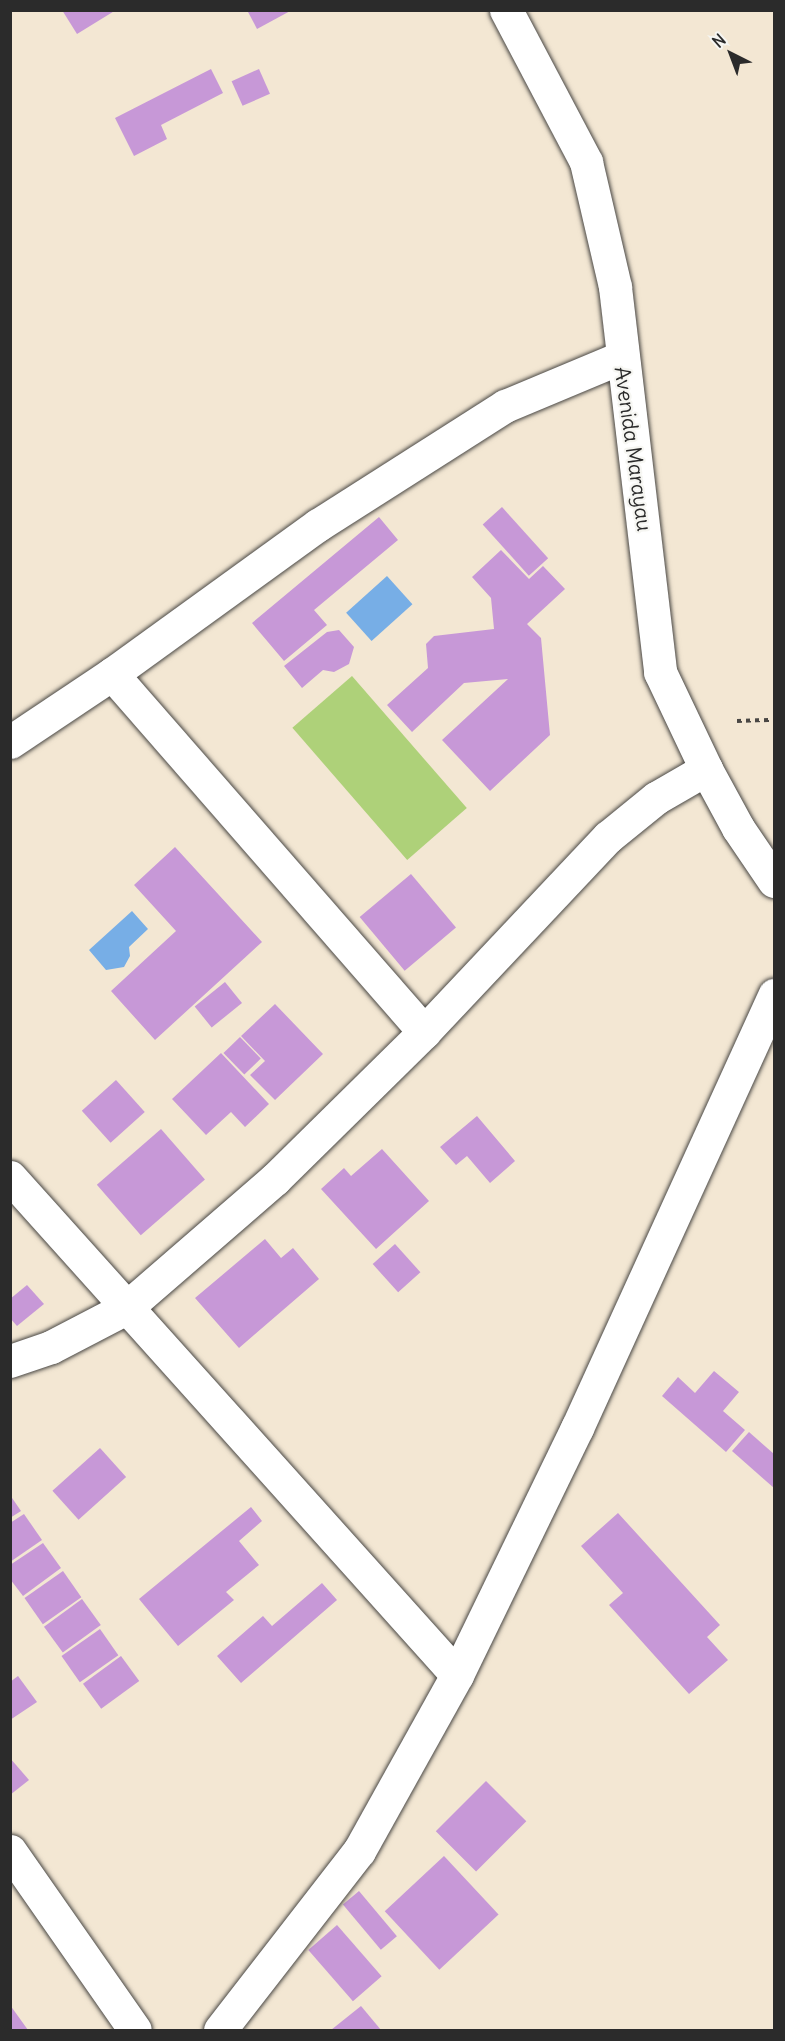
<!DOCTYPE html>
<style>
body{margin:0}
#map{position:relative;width:785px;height:2041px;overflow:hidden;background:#f3e7d3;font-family:Delius,sans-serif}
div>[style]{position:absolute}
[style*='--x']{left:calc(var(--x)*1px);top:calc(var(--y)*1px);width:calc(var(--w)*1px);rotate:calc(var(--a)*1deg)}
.green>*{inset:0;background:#aed179;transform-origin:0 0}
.water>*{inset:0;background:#77aee6;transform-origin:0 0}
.building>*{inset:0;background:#c798d7;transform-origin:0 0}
.path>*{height:4px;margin-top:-2px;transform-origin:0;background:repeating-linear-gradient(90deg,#494744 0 4.5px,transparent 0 9px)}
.roads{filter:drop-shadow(0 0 2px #494744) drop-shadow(0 0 2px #494744)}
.minor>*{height:33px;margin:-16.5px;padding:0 16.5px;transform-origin:16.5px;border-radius:16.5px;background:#fff}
span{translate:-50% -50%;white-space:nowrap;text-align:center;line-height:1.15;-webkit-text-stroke:4.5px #f6f6f2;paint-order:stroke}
.street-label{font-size:21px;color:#2b2b2b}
.frame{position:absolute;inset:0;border:12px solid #2b2b2b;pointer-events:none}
.north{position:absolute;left:701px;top:24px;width:60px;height:60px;-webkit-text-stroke:4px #f6f6f2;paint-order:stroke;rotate:318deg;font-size:16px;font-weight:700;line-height:24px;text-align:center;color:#2b2b2b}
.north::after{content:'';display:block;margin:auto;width:21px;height:27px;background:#2b2b2b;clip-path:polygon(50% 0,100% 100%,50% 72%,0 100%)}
</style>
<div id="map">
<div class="green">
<i style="left:352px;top:676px;width:175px;height:79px;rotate:49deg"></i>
</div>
<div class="water">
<i style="left:387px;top:576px;width:38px;height:55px;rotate:48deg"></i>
<i style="clip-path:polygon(132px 911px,148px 929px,129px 947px,130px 956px,124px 967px,106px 970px,89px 950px)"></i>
</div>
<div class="building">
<i style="clip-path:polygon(62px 10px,116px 10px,77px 34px)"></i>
<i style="clip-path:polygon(247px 10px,292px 10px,257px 29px)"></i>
<i style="clip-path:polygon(211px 69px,223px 93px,161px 125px,167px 139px,134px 156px,115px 118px)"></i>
<i style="left:259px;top:69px;width:27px;height:30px;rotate:66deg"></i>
<i style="left:502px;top:507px;width:69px;height:26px;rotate:48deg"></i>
<i style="clip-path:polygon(379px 517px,398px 540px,314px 610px,327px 625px,284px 661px,252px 623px)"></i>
<i style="clip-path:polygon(501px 550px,529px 579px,543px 566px,565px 589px,527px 624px,541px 638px,550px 735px,490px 791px,442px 740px,508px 679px,464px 683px,412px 732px,387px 705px,428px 668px,426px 644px,434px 636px,494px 629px,491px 598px,472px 577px)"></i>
<i style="clip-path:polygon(339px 630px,354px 647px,349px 664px,334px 672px,323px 670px,302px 688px,284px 666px,327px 632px)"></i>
<i style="clip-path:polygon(175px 847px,262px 942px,155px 1040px,111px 991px,176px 931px,134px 885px)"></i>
<i style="left:411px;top:874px;width:70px;height:67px;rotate:50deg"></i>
<i style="left:225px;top:982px;width:27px;height:39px;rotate:51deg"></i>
<i style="clip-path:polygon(275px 1004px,323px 1054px,275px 1100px,250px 1075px,265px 1061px,241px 1036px)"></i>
<i style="left:240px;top:1037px;width:30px;height:23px;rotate:46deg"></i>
<i style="clip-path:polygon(221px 1053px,269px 1104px,245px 1127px,231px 1112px,206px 1135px,172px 1099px)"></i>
<i style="left:116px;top:1080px;width:43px;height:46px;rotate:48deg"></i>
<i style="clip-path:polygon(477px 1116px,515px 1161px,490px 1183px,467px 1156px,456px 1165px,440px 1147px)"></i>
<i style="left:161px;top:1129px;width:67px;height:85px;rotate:49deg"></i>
<i style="clip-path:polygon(382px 1149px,429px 1201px,376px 1249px,321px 1189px,344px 1168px,351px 1176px)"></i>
<i style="clip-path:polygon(265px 1239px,281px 1258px,293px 1248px,319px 1279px,239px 1348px,195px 1298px)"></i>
<i style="left:395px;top:1244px;width:38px;height:30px;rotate:48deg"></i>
<i style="clip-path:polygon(27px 1285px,44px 1304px,17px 1326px,10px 1318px,10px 1299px)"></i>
<i style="clip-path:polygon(714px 1371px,739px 1392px,723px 1411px,745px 1430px,726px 1452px,662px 1396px,678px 1377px,695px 1393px)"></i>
<i style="clip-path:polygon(749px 1432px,774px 1454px,774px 1488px,732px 1451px)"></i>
<i style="left:100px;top:1448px;width:39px;height:64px;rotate:48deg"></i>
<i style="clip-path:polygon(10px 1495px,21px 1511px,10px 1518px)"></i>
<i style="clip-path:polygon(251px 1507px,262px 1521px,239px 1541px,259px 1565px,226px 1592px,234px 1600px,178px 1646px,139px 1599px)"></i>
<i style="clip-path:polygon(618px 1513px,720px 1625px,707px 1637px,728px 1660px,689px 1694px,609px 1605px,623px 1593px,581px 1546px)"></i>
<i style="clip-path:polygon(24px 1514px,42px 1540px,10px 1562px,10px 1523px)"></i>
<i style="clip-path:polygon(43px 1543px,61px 1568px,23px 1596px,10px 1579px,10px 1565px)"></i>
<i style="left:63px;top:1571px;width:32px;height:47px;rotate:55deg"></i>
<i style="clip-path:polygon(322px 1583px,337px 1600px,241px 1683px,217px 1656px,263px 1616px,272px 1626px)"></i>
<i style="left:82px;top:1599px;width:32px;height:47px;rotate:54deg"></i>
<i style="left:100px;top:1629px;width:32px;height:47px;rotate:55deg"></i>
<i style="left:121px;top:1656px;width:31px;height:47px;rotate:54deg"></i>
<i style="clip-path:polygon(18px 1676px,37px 1702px,10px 1720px,10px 1682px)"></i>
<i style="clip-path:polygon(10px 1758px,29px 1780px,10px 1795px)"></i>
<i style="left:486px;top:1781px;width:57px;height:71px;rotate:45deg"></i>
<i style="left:444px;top:1856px;width:80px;height:81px;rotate:47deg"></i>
<i style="left:359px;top:1891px;width:59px;height:21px;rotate:50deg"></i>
<i style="left:337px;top:1925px;width:68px;height:38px;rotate:49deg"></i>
<i style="clip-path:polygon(10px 2005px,28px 2030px,10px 2030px)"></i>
<i style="clip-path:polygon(361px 2006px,381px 2030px,331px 2030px)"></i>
</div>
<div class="path">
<i style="--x:737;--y:721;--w:37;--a:-2"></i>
</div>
<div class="roads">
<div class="minor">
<i style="--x:506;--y:10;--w:172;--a:62.2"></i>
<i style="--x:586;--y:162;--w:128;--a:76.9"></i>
<i style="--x:615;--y:287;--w:388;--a:83.3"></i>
<i style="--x:660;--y:672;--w:107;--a:64.6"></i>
<i style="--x:706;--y:769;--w:67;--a:61.5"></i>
<i style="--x:738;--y:828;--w:64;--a:55.8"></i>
<i style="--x:112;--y:674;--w:475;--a:48.9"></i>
<i style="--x:10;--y:742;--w:123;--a:-33.7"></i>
<i style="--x:112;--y:674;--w:254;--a:-35.9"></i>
<i style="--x:318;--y:525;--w:222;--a:-32.5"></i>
<i style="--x:505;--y:406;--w:125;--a:-22.7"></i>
<i style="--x:10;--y:1177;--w:669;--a:48.09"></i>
<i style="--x:10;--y:1361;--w:43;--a:-18.9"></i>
<i style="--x:51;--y:1347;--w:85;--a:-27.5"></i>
<i style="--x:126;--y:1308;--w:197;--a:-40.9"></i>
<i style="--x:275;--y:1179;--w:209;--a:-44.6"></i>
<i style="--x:424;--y:1032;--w:268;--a:-46.7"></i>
<i style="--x:608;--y:837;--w:62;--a:-39.1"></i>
<i style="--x:656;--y:798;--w:58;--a:-30.1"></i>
<i style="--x:10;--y:1851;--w:218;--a:55.1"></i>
<i style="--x:220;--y:2030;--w:227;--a:-52.2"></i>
<i style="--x:359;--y:1851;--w:201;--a:-60.9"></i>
<i style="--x:457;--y:1675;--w:275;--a:-64.1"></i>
<i style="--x:577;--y:1428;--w:476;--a:-65.5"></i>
</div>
</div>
<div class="street-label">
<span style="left:633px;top:449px;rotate:82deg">Avenida Marayau</span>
</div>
<div class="frame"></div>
<div class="north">N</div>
</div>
